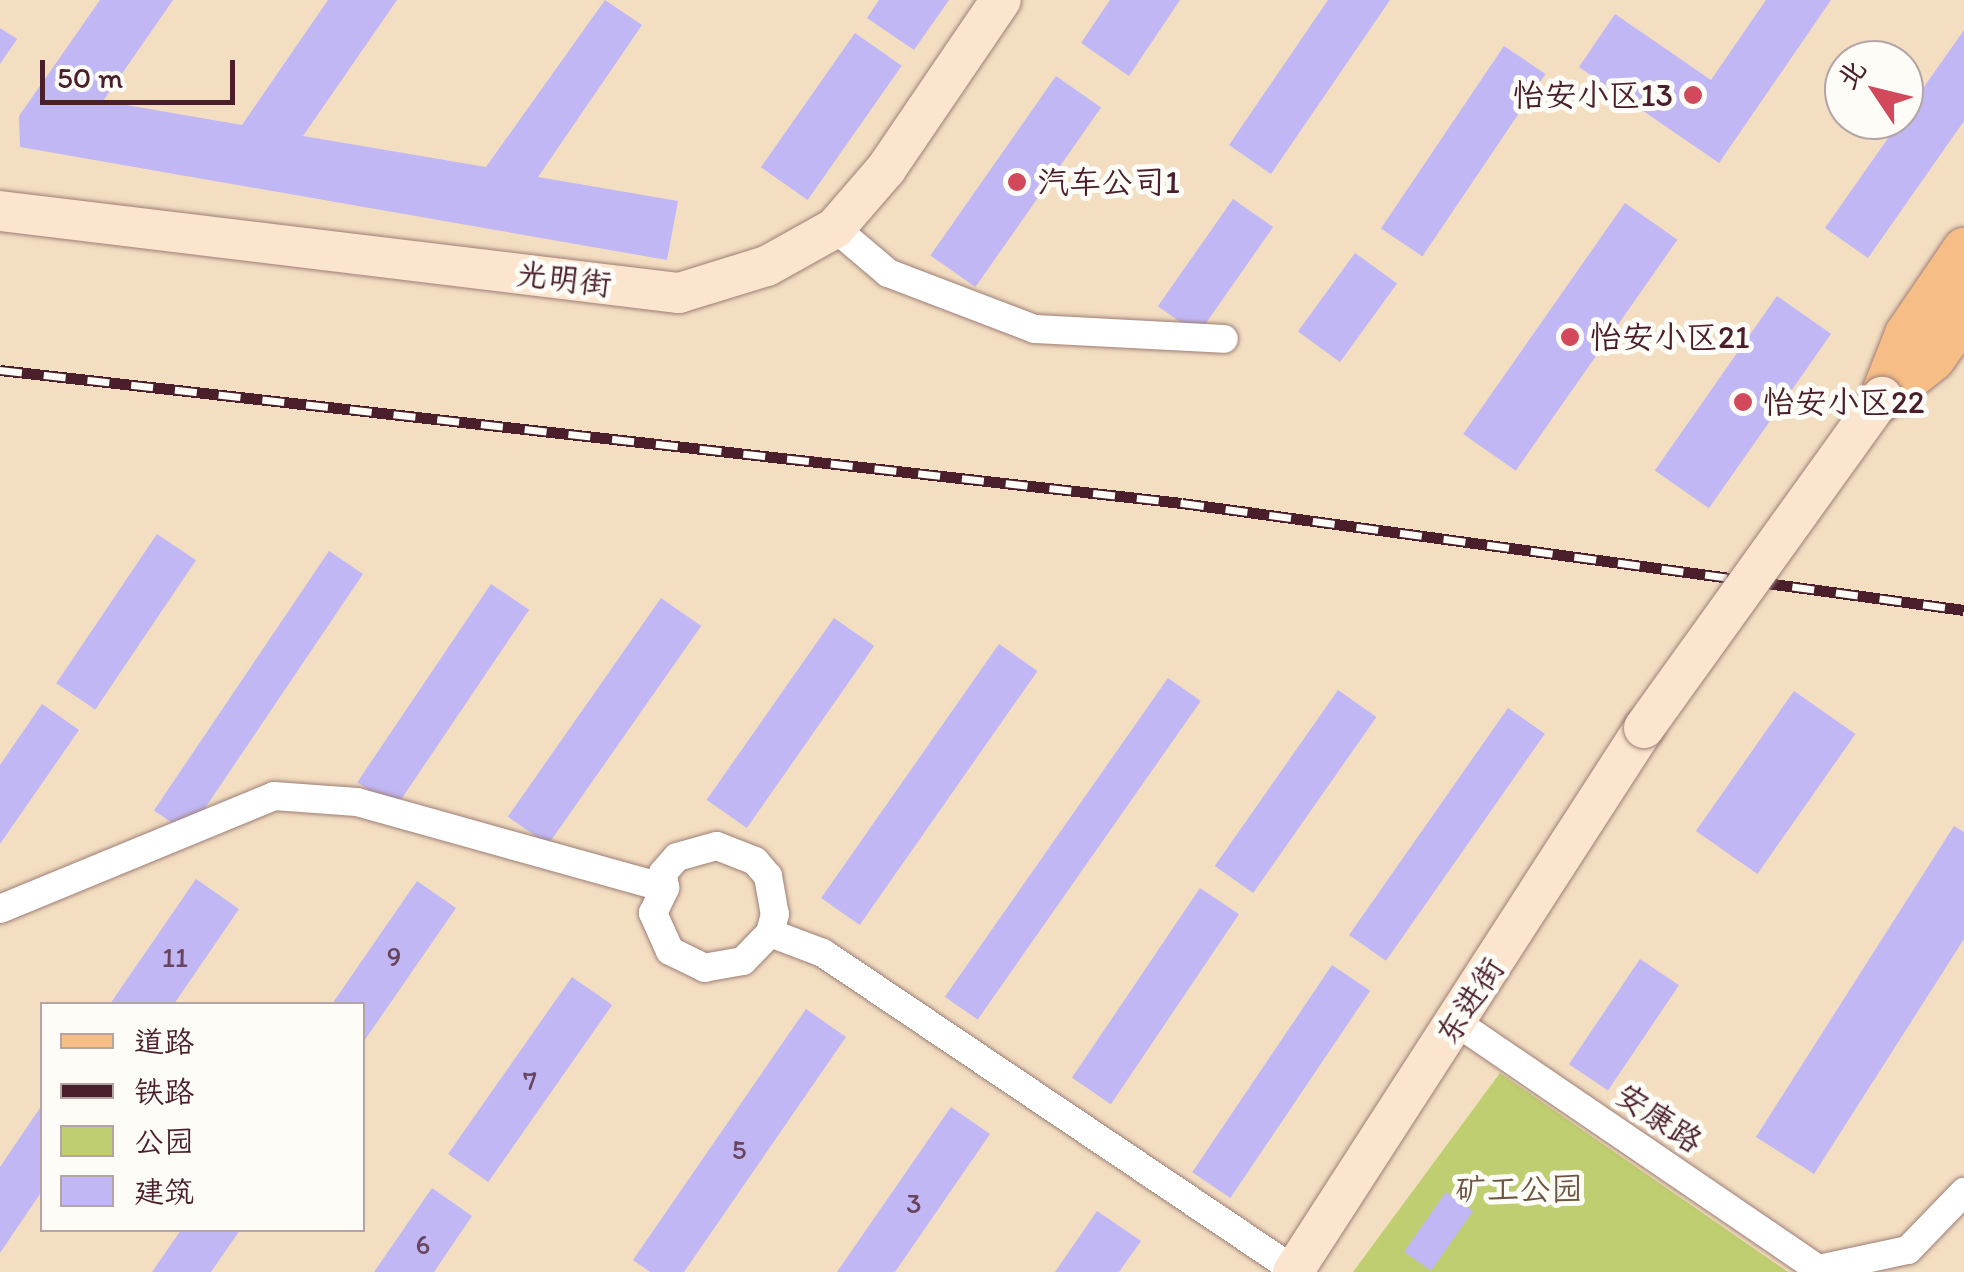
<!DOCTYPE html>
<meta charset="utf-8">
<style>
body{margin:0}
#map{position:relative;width:1964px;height:1272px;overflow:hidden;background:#f3dec2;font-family:Itim,"LXGW WenKai TC",sans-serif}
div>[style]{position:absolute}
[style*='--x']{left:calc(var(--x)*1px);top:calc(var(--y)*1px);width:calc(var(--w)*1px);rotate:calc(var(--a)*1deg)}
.green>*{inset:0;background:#bfce70}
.building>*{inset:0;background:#c0b7f4;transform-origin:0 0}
.roads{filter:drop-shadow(0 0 2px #9e7e76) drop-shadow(0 0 2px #9e7e76)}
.minor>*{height:28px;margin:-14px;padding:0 14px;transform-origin:14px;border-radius:14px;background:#fff}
.secondary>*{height:40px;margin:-20px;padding:0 20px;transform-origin:20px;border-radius:20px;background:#fbe5cf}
.primary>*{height:45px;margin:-22.5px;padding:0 22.5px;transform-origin:22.5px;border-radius:22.5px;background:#f6be86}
.rail>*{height:11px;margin-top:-5.5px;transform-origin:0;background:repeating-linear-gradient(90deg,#fdfcf7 0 22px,#4a1f2b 0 44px);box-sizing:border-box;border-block:2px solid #4a1f2b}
.bridges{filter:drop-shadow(0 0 2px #9e7e76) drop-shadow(0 0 2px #9e7e76)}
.secondary-bridge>*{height:40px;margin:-20px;padding:0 20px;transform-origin:20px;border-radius:20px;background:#fbe5cf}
.dots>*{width:28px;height:28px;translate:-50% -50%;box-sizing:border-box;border:5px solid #fdfcf7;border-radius:50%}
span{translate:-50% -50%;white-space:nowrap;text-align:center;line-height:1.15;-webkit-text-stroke:10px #fdfcf7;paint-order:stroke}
.number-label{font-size:28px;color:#68455d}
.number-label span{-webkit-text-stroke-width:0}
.poi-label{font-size:32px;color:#4a1f2b}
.right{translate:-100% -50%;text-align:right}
.left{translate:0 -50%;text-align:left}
.street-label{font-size:32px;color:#4a1f2b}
.park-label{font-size:32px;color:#6d5440}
.legend{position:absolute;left:40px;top:1002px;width:325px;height:230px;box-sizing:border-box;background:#fdfcf7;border:2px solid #b5a4a5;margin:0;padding:12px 18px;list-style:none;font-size:30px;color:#4a1f2b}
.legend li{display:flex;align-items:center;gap:20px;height:50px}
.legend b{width:50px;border:2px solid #b5a4a5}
.north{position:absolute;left:1824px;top:40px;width:100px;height:100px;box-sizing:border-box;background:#fdfcf7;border:2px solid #b5a4a5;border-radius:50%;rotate:305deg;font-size:28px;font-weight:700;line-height:40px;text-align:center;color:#4a1f2b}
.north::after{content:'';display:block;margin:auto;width:35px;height:45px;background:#d1495b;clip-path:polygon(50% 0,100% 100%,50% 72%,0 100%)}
.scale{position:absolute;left:40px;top:60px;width:195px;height:45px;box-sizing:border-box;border:5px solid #4a1f2b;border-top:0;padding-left:12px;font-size:30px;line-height:35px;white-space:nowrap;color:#4a1f2b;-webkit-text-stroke:8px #fdfcf7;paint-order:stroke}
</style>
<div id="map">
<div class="green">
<i style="clip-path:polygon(1500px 1073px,1788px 1272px,1353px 1272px)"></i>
</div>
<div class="building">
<i style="clip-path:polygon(100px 0,173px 0,103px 101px,242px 125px,328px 0,397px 0,303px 136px,486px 167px,605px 0,642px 25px,538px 177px,678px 201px,667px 260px,20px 147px,19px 116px)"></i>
<i style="clip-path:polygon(879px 0,949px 0,914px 50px,867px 18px)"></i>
<i style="clip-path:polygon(1110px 0,1180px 0,1129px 76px,1081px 43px)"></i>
<i style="clip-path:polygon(1328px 0,1390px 0,1271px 174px,1229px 145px)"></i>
<i style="clip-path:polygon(1766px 0,1831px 0,1719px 163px,1579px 67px,1615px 14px,1711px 80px)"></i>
<i style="clip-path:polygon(0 28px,17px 39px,0 64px)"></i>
<i style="clip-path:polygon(1964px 30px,1964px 121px,1868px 258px,1825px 228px)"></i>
<i style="left:855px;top:33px;width:57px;height:164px;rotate:35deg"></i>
<i style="left:1504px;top:46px;width:50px;height:220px;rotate:34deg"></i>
<i style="left:1056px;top:76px;width:55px;height:219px;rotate:35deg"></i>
<i style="left:1233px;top:199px;width:49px;height:131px;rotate:35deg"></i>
<i style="left:1625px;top:203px;width:64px;height:282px;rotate:35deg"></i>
<i style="left:1355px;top:253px;width:52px;height:97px;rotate:36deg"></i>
<i style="left:1777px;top:296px;width:66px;height:213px;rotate:35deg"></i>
<i style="left:157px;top:534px;width:47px;height:180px;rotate:34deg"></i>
<i style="left:329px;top:551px;width:41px;height:313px;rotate:34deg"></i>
<i style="left:491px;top:584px;width:46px;height:239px;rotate:34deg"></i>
<i style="left:661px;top:598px;width:49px;height:267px;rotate:35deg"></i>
<i style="left:834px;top:618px;width:49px;height:222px;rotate:35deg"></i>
<i style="left:999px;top:644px;width:47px;height:310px;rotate:35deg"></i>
<i style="left:1168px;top:678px;width:40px;height:389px;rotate:35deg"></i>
<i style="left:1338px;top:690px;width:47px;height:215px;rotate:35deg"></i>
<i style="left:1794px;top:691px;width:75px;height:171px;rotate:35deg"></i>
<i style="clip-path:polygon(42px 704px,79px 730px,0 844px,0 765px)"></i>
<i style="left:1508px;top:708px;width:45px;height:277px;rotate:35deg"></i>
<i style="clip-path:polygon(1954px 826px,1964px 832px,1964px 939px,1814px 1174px,1756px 1137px)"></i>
<i style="clip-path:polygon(196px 879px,239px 909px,174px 1004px,110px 1004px)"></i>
<i style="clip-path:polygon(417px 881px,456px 908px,362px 1044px,362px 1004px,332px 1004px)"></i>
<i style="left:1200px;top:888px;width:47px;height:229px;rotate:34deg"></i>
<i style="left:1640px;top:959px;width:47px;height:127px;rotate:34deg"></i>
<i style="left:1332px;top:965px;width:46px;height:250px;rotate:34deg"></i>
<i style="left:572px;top:977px;width:49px;height:216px;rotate:35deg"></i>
<i style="clip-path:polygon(806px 1009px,846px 1037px,684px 1272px,650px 1272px,633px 1260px)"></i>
<i style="clip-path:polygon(42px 1105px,42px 1191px,0 1253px,0 1167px)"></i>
<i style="clip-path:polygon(951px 1107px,990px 1134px,895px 1272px,837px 1272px)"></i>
<i style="clip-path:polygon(432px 1188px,472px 1216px,434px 1272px,374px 1272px)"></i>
<i style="left:1446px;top:1192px;width:33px;height:73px;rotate:35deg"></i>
<i style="clip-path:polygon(1097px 1211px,1141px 1241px,1119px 1272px,1055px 1272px)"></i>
<i style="clip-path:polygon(181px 1230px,240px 1230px,211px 1272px,152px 1272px)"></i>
</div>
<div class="roads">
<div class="minor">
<i style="--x:835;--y:228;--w:70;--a:40.3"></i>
<i style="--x:888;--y:273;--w:157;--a:20.9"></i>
<i style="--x:1035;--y:329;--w:189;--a:3"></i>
<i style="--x:717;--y:846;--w:41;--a:21.5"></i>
<i style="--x:755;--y:861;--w:20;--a:49"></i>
<i style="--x:768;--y:876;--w:39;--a:80"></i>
<i style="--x:775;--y:914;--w:20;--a:105"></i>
<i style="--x:770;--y:933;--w:39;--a:134"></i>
<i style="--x:743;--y:961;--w:39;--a:170"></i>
<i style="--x:705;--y:968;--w:39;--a:-154"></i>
<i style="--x:670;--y:951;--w:42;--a:-114.1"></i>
<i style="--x:653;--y:913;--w:28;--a:-64"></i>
<i style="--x:665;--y:888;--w:15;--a:-98"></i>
<i style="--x:663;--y:873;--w:21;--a:-49"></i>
<i style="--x:677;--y:857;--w:41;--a:-15.4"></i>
<i style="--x:0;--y:909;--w:296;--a:-22.4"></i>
<i style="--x:274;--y:796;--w:83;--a:4.1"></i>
<i style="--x:357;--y:802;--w:320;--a:15.6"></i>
<i style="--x:770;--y:933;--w:57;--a:20.7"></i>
<i style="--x:823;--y:953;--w:568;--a:33.94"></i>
<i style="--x:1456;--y:1022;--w:444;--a:34.3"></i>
<i style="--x:1819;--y:1269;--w:91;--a:-12.1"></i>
<i style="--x:1908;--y:1250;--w:81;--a:-46"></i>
</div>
<div class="secondary">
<i style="--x:0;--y:211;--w:684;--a:6.89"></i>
<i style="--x:679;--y:293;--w:92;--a:-17.1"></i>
<i style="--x:767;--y:266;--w:78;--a:-29.2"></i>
<i style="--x:835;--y:228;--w:78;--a:-49.2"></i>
<i style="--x:886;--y:169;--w:204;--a:-55.8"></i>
<i style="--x:1293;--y:1272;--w:647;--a:-57.17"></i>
</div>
<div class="primary">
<i style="--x:1884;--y:396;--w:61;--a:-38.4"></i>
<i style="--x:1932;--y:358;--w:55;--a:-54.6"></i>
<i style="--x:1882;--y:397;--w:68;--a:-68.4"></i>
<i style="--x:1907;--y:334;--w:102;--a:-55.8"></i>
</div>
</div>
<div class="rail">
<i style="--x:0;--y:370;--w:1189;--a:6.42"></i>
<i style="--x:1182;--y:503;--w:789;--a:7.79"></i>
</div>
<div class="bridges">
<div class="secondary-bridge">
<i style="--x:1644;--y:728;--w:408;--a:-54.3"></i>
</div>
</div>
<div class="dots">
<i style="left:1693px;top:95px;background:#d1495b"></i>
<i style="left:1017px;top:182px;background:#d1495b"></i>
<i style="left:1570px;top:337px;background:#d1495b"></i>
<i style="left:1743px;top:402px;background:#d1495b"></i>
</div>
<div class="number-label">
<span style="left:394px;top:956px">9</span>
<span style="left:175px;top:957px">11</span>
<span style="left:530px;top:1080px">7</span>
<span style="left:739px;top:1149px">5</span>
<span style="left:914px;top:1203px">3</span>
<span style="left:423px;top:1244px">6</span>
</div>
<div class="poi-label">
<span class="right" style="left:1673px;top:95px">怡安小区13</span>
<span class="left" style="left:1037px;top:182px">汽车公司1</span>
<span class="left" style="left:1590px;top:337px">怡安小区21</span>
<span class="left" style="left:1763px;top:402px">怡安小区22</span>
</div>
<div class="street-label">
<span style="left:564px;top:279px;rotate:7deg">光明街</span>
<span style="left:1470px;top:1001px;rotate:-57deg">东进街</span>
<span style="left:1659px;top:1118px;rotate:34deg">安康路</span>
</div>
<div class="park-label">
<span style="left:1519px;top:1189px">矿工公园</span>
</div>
<ul class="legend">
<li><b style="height:12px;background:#f6be86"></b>道路</li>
<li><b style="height:12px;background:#4a1f2b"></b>铁路</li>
<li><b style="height:28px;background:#bfce70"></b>公园</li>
<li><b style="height:28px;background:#c0b7f4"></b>建筑</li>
</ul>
<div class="north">北</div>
<div class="scale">50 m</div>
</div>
